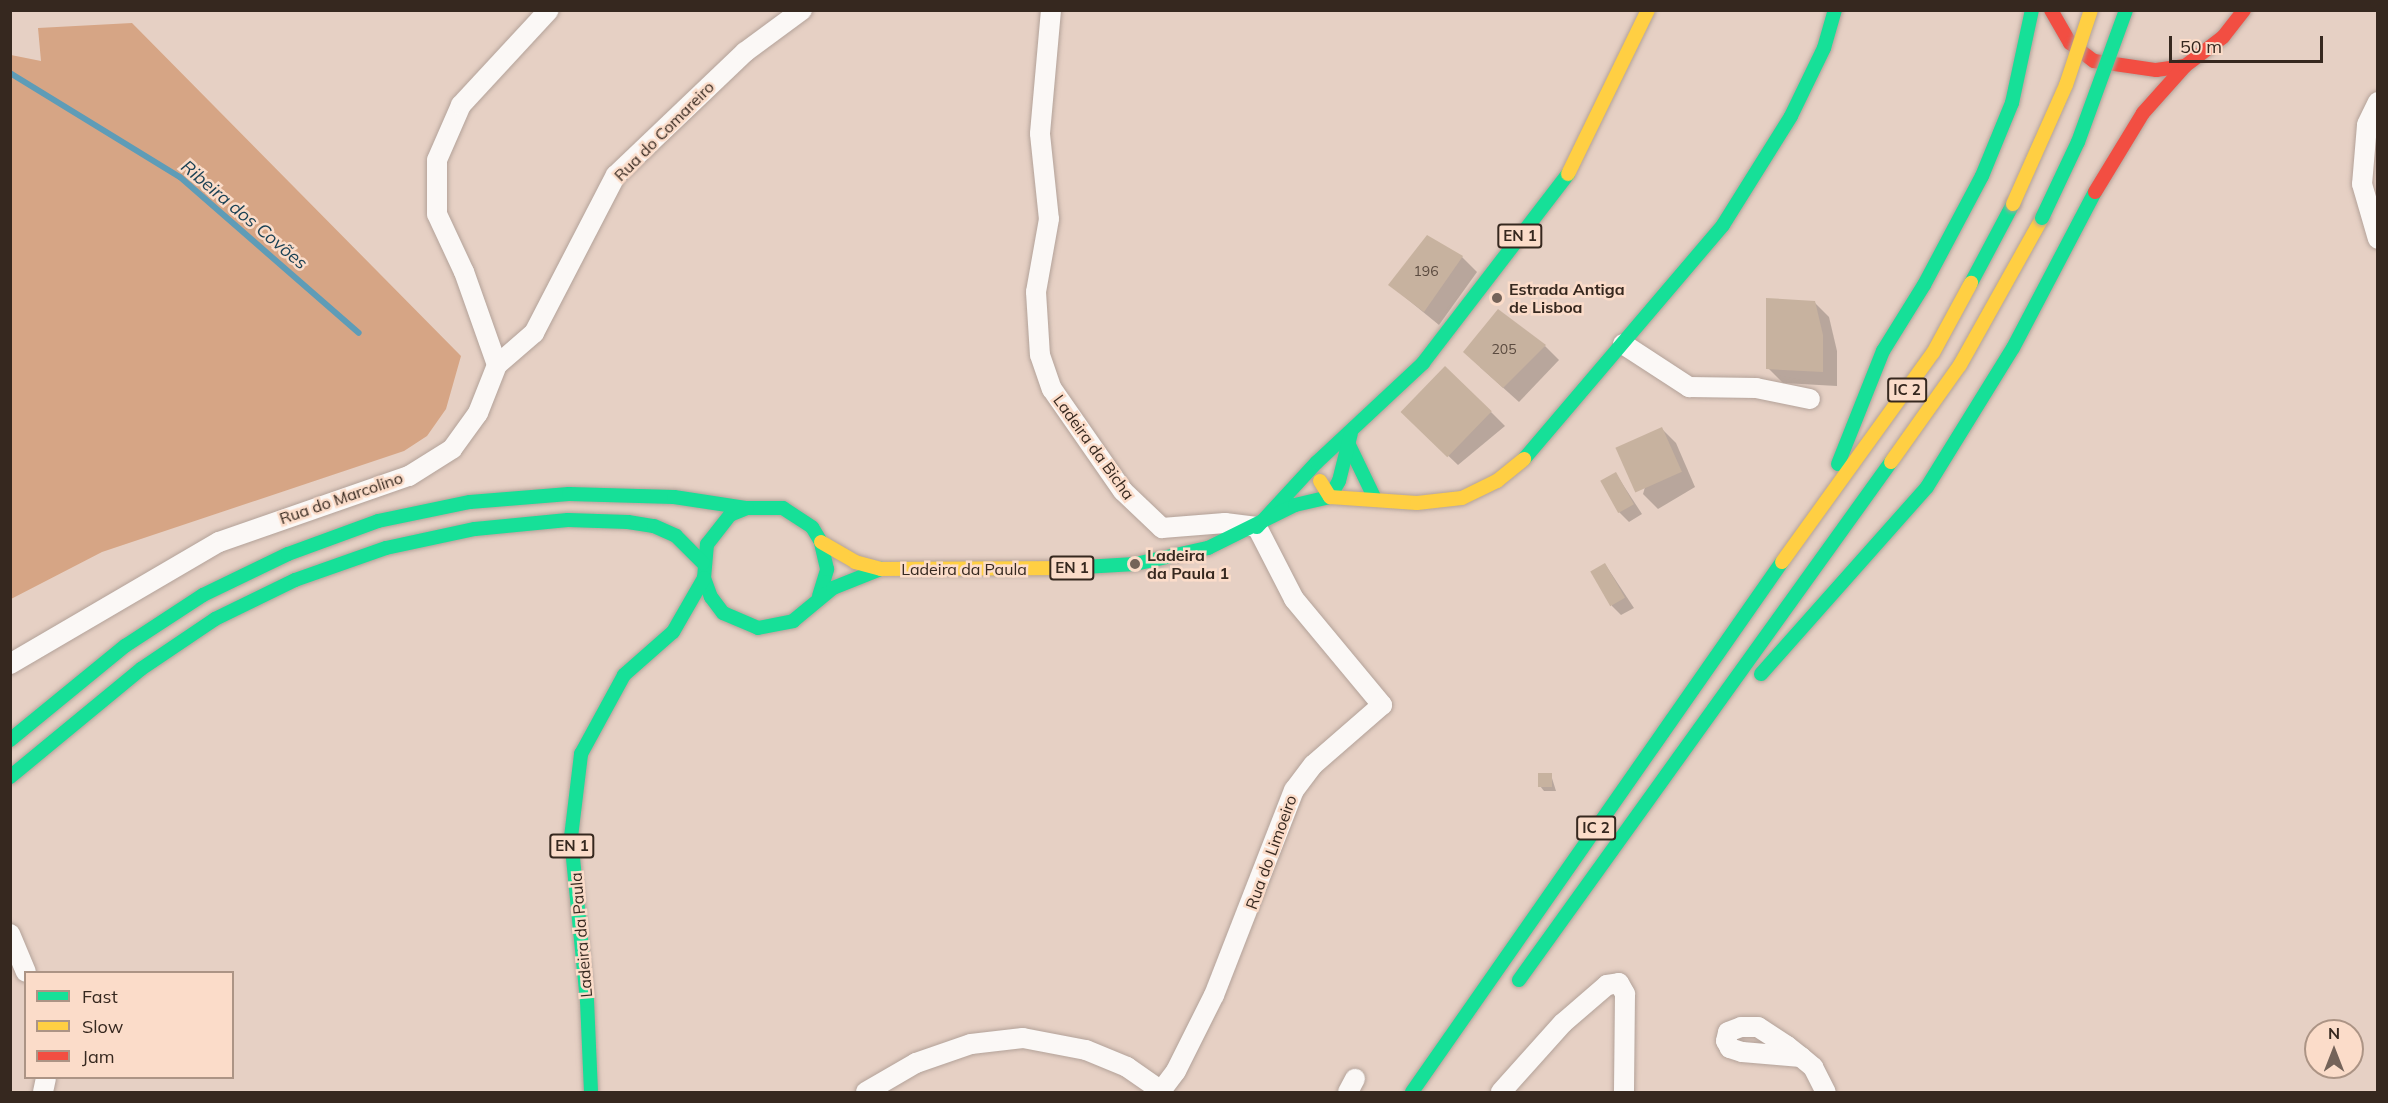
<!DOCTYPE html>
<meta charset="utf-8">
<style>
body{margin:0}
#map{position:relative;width:2388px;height:1103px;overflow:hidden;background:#e6d0c4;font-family:Mulish,sans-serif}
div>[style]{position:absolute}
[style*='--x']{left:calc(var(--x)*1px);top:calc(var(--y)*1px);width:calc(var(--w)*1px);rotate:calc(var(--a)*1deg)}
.forest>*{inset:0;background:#d6a585}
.shadow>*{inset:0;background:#0003}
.stream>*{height:6px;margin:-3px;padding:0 3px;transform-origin:3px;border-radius:3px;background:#5e9cb7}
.building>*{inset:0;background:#c7b29f;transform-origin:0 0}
.roads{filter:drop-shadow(0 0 2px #b3a299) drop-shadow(0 0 2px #b3a299)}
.street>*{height:20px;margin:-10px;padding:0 10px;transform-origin:10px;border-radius:10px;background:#fbf8f6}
.fast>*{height:14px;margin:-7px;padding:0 7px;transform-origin:7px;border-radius:7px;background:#16e098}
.slow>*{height:14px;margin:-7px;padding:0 7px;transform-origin:7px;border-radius:7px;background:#ffcf43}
.jam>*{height:14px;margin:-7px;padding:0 7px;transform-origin:7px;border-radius:7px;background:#f24e42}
.bridges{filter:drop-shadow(0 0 2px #b3a299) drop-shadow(0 0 2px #b3a299)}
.fast-bridge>*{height:14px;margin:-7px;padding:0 7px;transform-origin:7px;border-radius:7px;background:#16e098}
.slow-bridge>*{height:14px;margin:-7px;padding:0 7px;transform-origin:7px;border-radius:7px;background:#ffcf43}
.dots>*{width:16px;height:16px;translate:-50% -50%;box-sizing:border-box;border:3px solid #fbdcc9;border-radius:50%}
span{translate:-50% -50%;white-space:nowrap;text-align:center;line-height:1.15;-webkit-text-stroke:5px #fbdcc9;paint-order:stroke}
.number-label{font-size:14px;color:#5a4a3f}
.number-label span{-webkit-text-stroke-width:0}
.shield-label span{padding:2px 4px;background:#fbdcc9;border:2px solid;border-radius:4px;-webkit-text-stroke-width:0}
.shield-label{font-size:15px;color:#36281f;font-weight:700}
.street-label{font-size:16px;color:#36281f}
.poi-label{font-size:16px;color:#36281f;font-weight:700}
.left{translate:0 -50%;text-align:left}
.water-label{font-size:18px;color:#1a4154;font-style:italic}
.frame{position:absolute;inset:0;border:12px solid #36281f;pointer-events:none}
.legend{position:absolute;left:24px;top:971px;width:210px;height:108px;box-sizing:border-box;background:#fbdcc9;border:2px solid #ac9485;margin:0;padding:8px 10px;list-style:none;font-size:18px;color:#36281f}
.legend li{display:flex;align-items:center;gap:12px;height:30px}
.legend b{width:30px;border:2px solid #ac9485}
.north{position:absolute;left:2304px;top:1019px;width:60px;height:60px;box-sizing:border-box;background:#fbdcc9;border:2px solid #ac9485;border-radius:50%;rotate:0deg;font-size:16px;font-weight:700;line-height:24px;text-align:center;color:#36281f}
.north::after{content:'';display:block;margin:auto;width:21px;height:27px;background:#746359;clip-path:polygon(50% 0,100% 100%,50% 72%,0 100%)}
.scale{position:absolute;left:2169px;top:36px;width:154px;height:27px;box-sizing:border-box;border:3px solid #36281f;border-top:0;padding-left:8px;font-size:18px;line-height:21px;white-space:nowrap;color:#36281f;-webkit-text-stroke:4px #fbdcc9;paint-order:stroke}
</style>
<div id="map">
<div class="forest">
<i style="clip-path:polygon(132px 23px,461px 356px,446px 409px,427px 436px,404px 451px,102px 552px,11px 599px,11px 55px,41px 61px,38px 28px)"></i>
</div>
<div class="shadow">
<i style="clip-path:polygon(1428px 237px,1462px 257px,1477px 272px,1439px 325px,1390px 285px)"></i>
<i style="clip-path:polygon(1814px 302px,1829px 317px,1837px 351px,1837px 386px,1783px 383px,1768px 368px)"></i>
<i style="clip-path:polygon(1545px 346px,1559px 360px,1519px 402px,1480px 367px)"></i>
<i style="clip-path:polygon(1491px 412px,1505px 426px,1458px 465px,1418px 427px)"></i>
<i style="clip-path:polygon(1662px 429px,1676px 443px,1695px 487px,1658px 509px,1643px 494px)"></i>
<i style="clip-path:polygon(1616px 474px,1642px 514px,1629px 522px,1619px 512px)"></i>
<i style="clip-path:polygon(1605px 564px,1634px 608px,1621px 615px,1612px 606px)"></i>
<i style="clip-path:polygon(1551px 775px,1556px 791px,1544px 791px,1540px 786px)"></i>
</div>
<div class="stream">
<i style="--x:10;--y:73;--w:199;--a:31.5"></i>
<i style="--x:180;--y:177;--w:237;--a:41.1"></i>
</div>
<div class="building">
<i style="clip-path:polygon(1427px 235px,1463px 256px,1424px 312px,1388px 285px)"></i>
<i style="clip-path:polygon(1766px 298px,1815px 301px,1823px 335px,1823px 372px,1766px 369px)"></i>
<i style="clip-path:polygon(1498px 309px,1546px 345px,1503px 388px,1463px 352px)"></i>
<i style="left:1445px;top:366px;width:65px;height:64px;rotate:44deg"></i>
<i style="left:1662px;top:427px;width:49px;height:51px;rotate:66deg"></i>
<i style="left:1616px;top:472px;width:37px;height:18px;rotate:61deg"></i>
<i style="left:1605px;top:563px;width:40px;height:17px;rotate:60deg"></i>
<i style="left:1538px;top:773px;width:14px;height:14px"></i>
</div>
<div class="roads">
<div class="street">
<i style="--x:1051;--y:10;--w:124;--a:95.1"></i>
<i style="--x:1040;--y:134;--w:85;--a:84"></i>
<i style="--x:1049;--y:219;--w:74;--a:100.1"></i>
<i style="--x:1036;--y:292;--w:63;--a:86.4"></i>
<i style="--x:1040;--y:355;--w:36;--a:71"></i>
<i style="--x:1052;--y:389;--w:124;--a:55.2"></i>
<i style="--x:1123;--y:491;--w:54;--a:43.5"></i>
<i style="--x:1162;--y:528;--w:63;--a:-4.5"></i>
<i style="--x:1225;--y:523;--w:32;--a:7"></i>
<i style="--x:1257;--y:527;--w:81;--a:62.8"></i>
<i style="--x:1294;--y:599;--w:138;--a:50.3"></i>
<i style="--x:1382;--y:705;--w:91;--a:139"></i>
<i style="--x:1313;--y:765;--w:31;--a:127"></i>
<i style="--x:1294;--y:790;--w:220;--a:111.3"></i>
<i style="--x:1214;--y:995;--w:85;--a:116.6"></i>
<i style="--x:1176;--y:1071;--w:25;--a:127"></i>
<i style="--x:2378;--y:102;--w:25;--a:116"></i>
<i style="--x:2367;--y:125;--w:59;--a:94.8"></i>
<i style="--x:2362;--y:184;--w:57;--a:73.8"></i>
<i style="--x:1623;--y:344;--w:79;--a:33.1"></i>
<i style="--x:1689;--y:387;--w:67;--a:0.9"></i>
<i style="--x:1756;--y:388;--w:55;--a:11.5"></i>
<i style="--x:497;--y:365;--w:49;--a:-40.9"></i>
<i style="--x:534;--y:333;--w:178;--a:-62.6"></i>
<i style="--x:616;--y:175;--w:178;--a:-43.6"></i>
<i style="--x:745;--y:52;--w:71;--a:-36.4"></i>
<i style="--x:10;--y:664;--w:242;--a:-30.3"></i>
<i style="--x:219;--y:542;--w:201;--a:-19.2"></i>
<i style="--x:409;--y:476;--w:51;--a:-32.1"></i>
<i style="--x:452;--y:449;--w:44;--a:-54.2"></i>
<i style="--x:478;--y:413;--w:52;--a:-68.4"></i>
<i style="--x:497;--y:365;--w:99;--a:-109.5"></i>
<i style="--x:464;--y:272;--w:64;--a:-115"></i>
<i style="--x:437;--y:214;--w:54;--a:-90"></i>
<i style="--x:437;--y:160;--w:60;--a:-66.4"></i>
<i style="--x:461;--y:105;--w:129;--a:-47.2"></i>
<i style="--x:10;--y:934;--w:41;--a:67.2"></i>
<i style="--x:1801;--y:1057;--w:59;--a:-175.2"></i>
<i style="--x:1742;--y:1052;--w:13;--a:-162"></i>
<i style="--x:1730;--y:1048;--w:8;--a:-120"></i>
<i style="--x:1726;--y:1041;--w:9;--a:-77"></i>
<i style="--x:1728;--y:1032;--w:14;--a:-21"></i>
<i style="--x:1741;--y:1027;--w:17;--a:0"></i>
<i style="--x:1758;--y:1027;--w:35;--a:33"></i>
<i style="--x:1787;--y:1046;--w:18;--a:38"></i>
<i style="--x:1801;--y:1057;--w:16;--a:40"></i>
<i style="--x:1813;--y:1067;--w:28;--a:63"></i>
<i style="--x:43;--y:1092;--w:14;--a:-78"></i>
<i style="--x:866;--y:1092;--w:58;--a:-30.1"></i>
<i style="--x:916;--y:1063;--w:58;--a:-19.1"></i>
<i style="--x:971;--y:1044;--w:52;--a:-6.6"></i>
<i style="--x:1023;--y:1038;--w:64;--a:10.8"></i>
<i style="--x:1086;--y:1050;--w:44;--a:22.5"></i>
<i style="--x:1127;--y:1067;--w:44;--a:34.8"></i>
<i style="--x:1348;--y:1092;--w:15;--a:-62"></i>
<i style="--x:1501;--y:1092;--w:93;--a:-48.1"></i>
<i style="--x:1563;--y:1023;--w:58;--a:-40.8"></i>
<i style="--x:1607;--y:985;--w:12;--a:-9"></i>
<i style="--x:1619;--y:983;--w:13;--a:61"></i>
<i style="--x:1625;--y:994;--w:98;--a:90.6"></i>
</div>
<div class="fast">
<i style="--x:1971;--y:283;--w:89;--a:-62"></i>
<i style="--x:1349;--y:445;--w:60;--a:64.3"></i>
<i style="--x:1524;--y:459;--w:307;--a:-49.6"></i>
<i style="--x:1723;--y:225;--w:128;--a:-58"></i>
<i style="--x:1791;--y:116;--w:76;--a:-64.1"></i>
<i style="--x:1824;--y:48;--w:40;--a:-74"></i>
<i style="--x:1838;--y:464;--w:122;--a:-68.3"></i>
<i style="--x:1883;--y:351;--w:78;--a:-58.2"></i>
<i style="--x:1924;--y:285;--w:123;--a:-62"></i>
<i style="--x:1982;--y:176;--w:79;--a:-67.7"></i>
<i style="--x:2012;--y:103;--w:95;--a:-77.9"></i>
<i style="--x:1257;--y:527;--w:88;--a:-47.3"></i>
<i style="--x:1317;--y:462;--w:145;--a:-43"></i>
<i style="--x:1423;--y:363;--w:238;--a:-52.5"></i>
<i style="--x:1067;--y:568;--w:68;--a:-3.4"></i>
<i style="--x:1135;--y:564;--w:75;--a:-12.4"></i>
<i style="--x:1208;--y:548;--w:97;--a:-26.3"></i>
<i style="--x:1295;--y:505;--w:36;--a:-13"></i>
<i style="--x:1330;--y:497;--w:18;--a:-61"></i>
<i style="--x:1339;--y:481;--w:49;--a:-76"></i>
<i style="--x:819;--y:596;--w:28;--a:-73"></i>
<i style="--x:827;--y:569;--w:28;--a:-103"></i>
<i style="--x:821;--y:542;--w:17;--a:-121"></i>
<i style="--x:812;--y:527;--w:35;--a:-147"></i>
<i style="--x:783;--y:508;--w:36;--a:180"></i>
<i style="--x:747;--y:508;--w:18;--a:158"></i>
<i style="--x:730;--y:515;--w:37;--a:128"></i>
<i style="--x:707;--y:544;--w:34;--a:95"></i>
<i style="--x:704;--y:578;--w:20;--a:70"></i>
<i style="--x:711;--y:597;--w:20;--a:53"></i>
<i style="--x:723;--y:613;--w:38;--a:23"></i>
<i style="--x:758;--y:628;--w:36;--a:-11"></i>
<i style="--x:793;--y:621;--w:52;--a:-39.5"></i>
<i style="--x:833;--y:588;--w:52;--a:-21.6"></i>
<i style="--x:1761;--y:674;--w:250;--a:-48.4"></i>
<i style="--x:1927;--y:487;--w:163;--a:-58.3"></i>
<i style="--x:2013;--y:348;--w:176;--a:-62.3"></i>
<i style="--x:10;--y:740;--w:149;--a:-39.3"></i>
<i style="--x:125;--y:646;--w:93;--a:-33.2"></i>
<i style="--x:203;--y:595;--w:94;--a:-25.8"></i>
<i style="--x:288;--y:554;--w:96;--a:-20.1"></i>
<i style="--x:378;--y:521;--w:94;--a:-11.7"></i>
<i style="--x:470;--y:502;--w:99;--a:-4.6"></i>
<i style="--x:569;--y:494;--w:105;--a:1.6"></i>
<i style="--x:674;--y:497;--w:74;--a:8.6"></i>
<i style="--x:10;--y:777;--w:170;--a:-39.5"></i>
<i style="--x:141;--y:669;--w:89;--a:-34"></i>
<i style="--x:215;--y:619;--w:89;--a:-26"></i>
<i style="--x:295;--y:580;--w:96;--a:-19.4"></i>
<i style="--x:386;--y:548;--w:91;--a:-12.1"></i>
<i style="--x:475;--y:529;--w:93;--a:-5.5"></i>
<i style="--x:568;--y:520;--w:60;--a:1.9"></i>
<i style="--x:628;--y:522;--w:26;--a:9"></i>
<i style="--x:654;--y:526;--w:24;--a:24"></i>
<i style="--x:676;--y:536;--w:38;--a:45"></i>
<i style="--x:1519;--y:980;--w:638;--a:-54.32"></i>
<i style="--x:591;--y:1092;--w:91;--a:-92.5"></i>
<i style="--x:587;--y:1001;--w:165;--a:-95.6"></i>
<i style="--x:571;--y:837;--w:84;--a:-83.1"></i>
<i style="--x:581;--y:754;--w:90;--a:-61.4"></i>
<i style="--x:624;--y:675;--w:65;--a:-41.3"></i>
<i style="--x:673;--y:632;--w:62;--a:-60.1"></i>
<i style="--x:1412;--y:1092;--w:646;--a:-55.08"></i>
</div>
<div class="slow">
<i style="--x:1568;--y:174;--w:182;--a:-64"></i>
<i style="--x:1891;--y:462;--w:119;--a:-54.6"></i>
<i style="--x:1960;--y:365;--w:168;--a:-60.8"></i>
<i style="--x:1320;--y:481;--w:19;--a:58"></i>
<i style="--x:1330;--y:497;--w:87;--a:3.9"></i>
<i style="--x:1417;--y:503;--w:45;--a:-6.3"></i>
<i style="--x:1462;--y:498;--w:39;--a:-26"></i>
<i style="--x:1497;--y:481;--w:35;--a:-39"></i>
<i style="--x:821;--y:542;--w:39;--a:30"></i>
<i style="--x:855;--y:562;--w:27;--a:15"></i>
<i style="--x:881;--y:569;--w:186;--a:-0.3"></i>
<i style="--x:1782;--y:562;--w:258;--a:-54.2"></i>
<i style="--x:1933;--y:353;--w:80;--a:-61.5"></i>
</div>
<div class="jam">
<i style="--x:2051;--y:10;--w:38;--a:60"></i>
<i style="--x:2070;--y:43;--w:30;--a:37"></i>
<i style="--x:2094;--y:61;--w:63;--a:8.3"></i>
<i style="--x:2156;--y:70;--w:29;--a:-8"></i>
<i style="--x:2095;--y:192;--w:92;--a:-58.7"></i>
<i style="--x:2143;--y:113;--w:63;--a:-48.2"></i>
<i style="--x:2185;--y:66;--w:48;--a:-37.3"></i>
<i style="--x:2223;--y:37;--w:34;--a:-52"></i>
</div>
</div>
<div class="bridges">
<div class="fast-bridge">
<i style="--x:2042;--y:218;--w:84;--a:-64.7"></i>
<i style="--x:2078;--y:142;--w:140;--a:-70"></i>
</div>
<div class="slow-bridge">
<i style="--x:2013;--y:204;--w:130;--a:-66"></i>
<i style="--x:2066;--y:85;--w:79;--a:-71.6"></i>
</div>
</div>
<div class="dots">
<i style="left:1497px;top:298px;background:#746359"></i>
<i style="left:1135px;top:564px;background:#746359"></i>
</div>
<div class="number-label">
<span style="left:1426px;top:271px">196</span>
<span style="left:1504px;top:349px">205</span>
</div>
<div class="shield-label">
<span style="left:1520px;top:236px">EN 1</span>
<span style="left:1907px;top:390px">IC 2</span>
<span style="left:1072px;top:568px">EN 1</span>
<span style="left:1596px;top:828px">IC 2</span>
<span style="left:572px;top:846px">EN 1</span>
</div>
<div class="street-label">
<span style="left:664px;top:131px;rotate:-45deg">Rua do Comareiro</span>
<span style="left:1094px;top:447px;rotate:54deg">Ladeira da Bicha</span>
<span style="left:341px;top:498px;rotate:-19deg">Rua do Marcolino</span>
<span style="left:964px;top:569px">Ladeira da Paula</span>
<span style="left:1271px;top:852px;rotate:-70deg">Rua do Limoeiro</span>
<span style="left:581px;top:935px;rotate:-95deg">Ladeira da Paula</span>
</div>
<div class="poi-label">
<span class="left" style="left:1509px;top:298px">Estrada Antiga<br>de Lisboa</span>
<span class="left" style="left:1147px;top:564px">Ladeira<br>da Paula 1</span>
</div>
<div class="water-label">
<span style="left:244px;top:215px;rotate:40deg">Ribeira dos Covões</span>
</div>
<div class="frame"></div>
<ul class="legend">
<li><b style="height:8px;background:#16e098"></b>Fast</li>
<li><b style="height:8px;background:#ffcf43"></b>Slow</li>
<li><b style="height:8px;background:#f24e42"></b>Jam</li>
</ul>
<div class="north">N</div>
<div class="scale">50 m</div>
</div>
